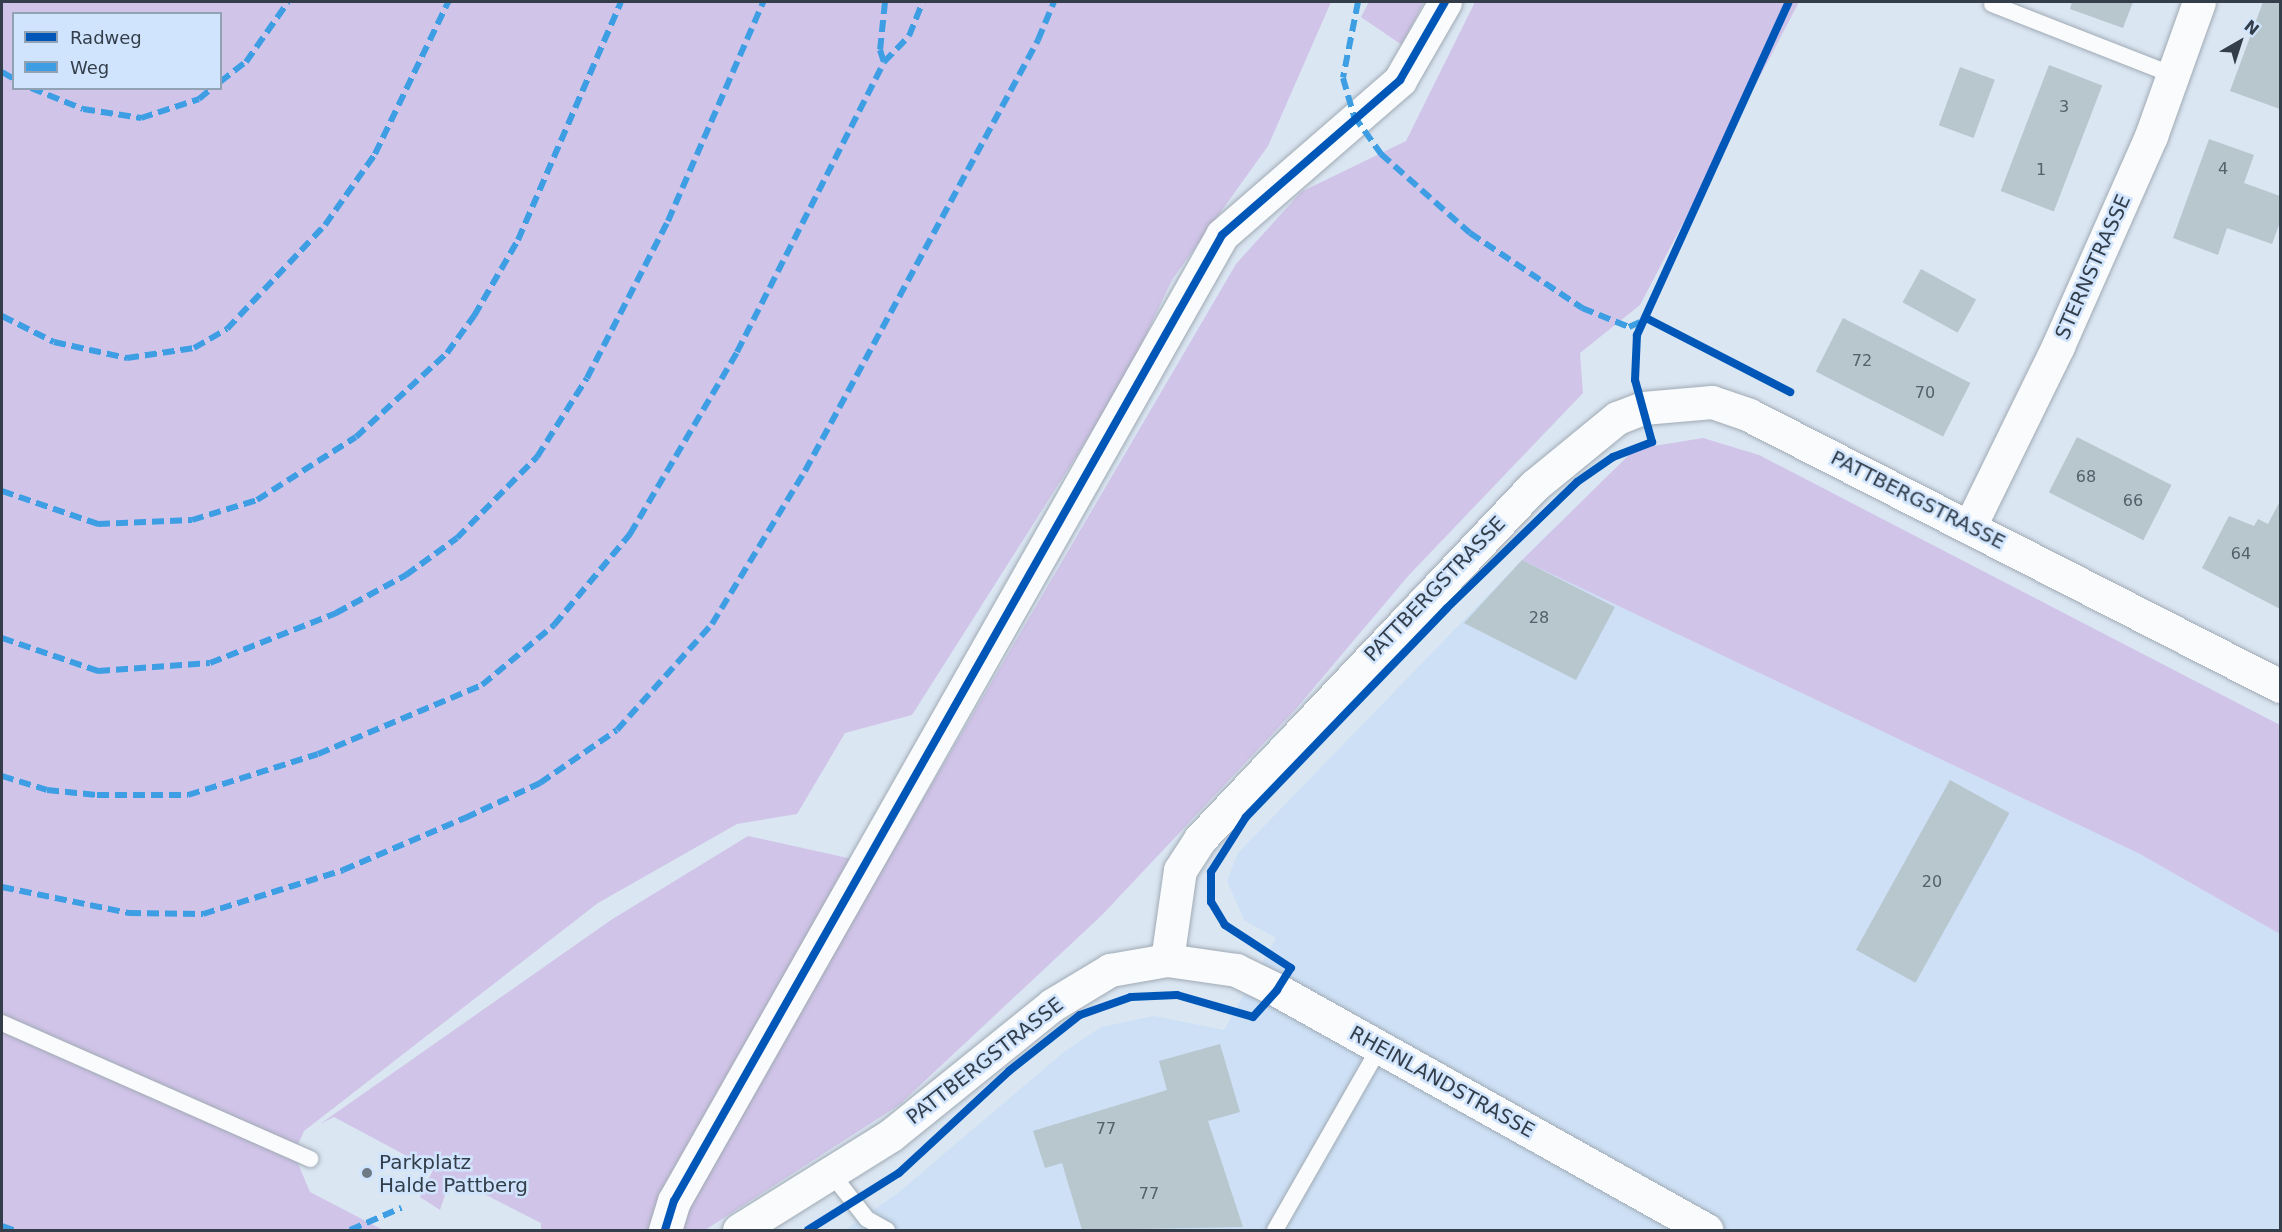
<!DOCTYPE html>
<style>
body{margin:0}
#map{position:relative;width:2282px;height:1232px;overflow:hidden;background:#dae6f2;font-family:"DejaVu Sans",sans-serif}
div>[style]{position:absolute}
[style*='--x']{left:calc(var(--x)*1px);top:calc(var(--y)*1px);width:calc(var(--w)*1px);rotate:calc(var(--a)*1deg)}
.built>*{inset:0;background:#cde0f5}
.green>*{inset:0;background:#d1c4e9}
.building>*{inset:0;background:#b8c6ce;transform-origin:0 0}
.roads{filter:drop-shadow(0 0 2px #a0aab4) drop-shadow(0 0 2px #a0aab4)}
.lane>*{height:16px;margin:-8px;padding:0 8px;transform-origin:8px;border-radius:8px;background:#f9fbfd}
.street>*{height:33px;margin:-16.5px;padding:0 16.5px;transform-origin:16.5px;border-radius:16.5px;background:#f9fbfd}
.quiet>*{height:6px;margin-top:-3px;transform-origin:0;background:repeating-linear-gradient(90deg,#3e9ee4 0 12px,transparent 0 18px)}
.cycleway>*{height:8px;margin:-4px;padding:0 4px;transform-origin:4px;border-radius:4px;background:#0057b8}
.dots>*{width:16px;height:16px;translate:-50% -50%;box-sizing:border-box;border:3px solid #d0e5fd;border-radius:50%}
span{translate:-50% -50%;white-space:nowrap;text-align:center;line-height:1.15;-webkit-text-stroke:5px #d0e5fd;paint-order:stroke}
.number-label{font-size:16px;color:#54606b}
.number-label span{-webkit-text-stroke-width:0}
.street-label{font-size:20px;color:#333e4a}
.poi-label{font-size:20px;color:#333e4a}
.left{translate:0 -50%;text-align:left}
.frame{position:absolute;inset:0;border:3px solid #333e4a;pointer-events:none}
.legend{position:absolute;left:12px;top:12px;width:210px;height:78px;box-sizing:border-box;background:#d0e5fd;border:2px solid #91a2b5;margin:0;padding:8px 10px;list-style:none;font-size:18px;color:#333e4a}
.legend li{display:flex;align-items:center;gap:12px;height:30px}
.legend b{width:30px;border:2px solid #91a2b5}
.north{position:absolute;left:2210px;top:12px;width:60px;height:60px;-webkit-text-stroke:4px #d0e5fd;paint-order:stroke;rotate:39deg;font-size:16px;font-weight:700;line-height:24px;text-align:center;color:#333e4a}
.north::after{content:'';display:block;margin:auto;width:21px;height:27px;background:#333e4a;clip-path:polygon(50% 0,100% 100%,50% 72%,0 100%)}
</style>
<div id="map">
<div class="built">
<i style="clip-path:polygon(1522px 560px,2140px 854px,2280px 934px,2280px 1230px,845px 1230px,898px 1193px,1065px 1051px,1101px 1027px,1154px 1016px,1224px 1030px,1276px 938px,1244px 920px,1227px 881px,1238px 853px)"></i>
</div>
<div class="green">
<i style="clip-path:polygon(evenodd,2px 2px,1331px 2px,1268px 146px,1172px 280px,1124px 381px,912px 715px,845px 733px,797px 814px,737px 824px,598px 903px,304px 1131px,294px 1154px,310px 1192px,383px 1230px,2px 1230px,2px 2px,14px 14px,220px 14px,220px 88px,14px 88px,14px 14px)"></i>
<i style="clip-path:polygon(1369px 2px,1424px 2px,1402px 45px,1361px 17px)"></i>
<i style="clip-path:polygon(1475px 2px,1799px 2px,1640px 305px,1580px 353px,1583px 393px,1409px 575px,1295px 710px,1102px 915px,899px 1105px,705px 1230px,541px 1230px,541px 1223px,451px 1177px,440px 1210px,420px 1197px,433px 1170px,334px 1117px,320px 1124px,611px 920px,748px 836px,884px 866px,1236px 264px,1301px 192px,1406px 141px)"></i>
<i style="clip-path:polygon(1703px 438px,1759px 455px,2280px 725px,2280px 934px,2140px 854px,1522px 560px,1635px 449px)"></i>
</div>
<div class="building">
<i style="clip-path:polygon(2072px 2px,2133px 2px,2123px 28px,2070px 9px)"></i>
<i style="clip-path:polygon(2263px 2px,2280px 3px,2280px 109px,2230px 91px)"></i>
<i style="left:2049px;top:65px;width:57px;height:135px;rotate:21deg"></i>
<i style="left:1960px;top:67px;width:37px;height:62px;rotate:20deg"></i>
<i style="clip-path:polygon(2209px 139px,2254px 155px,2244px 183px,2280px 196px,2280px 222px,2272px 244px,2227px 228px,2218px 255px,2173px 238px)"></i>
<i style="left:1921px;top:269px;width:63px;height:38px;rotate:29deg"></i>
<i style="left:1843px;top:318px;width:143px;height:60px;rotate:27deg"></i>
<i style="left:2077px;top:437px;width:106px;height:62px;rotate:27deg"></i>
<i style="clip-path:polygon(2280px 501px,2280px 609px,2202px 568px,2229px 516px,2254px 526px,2258px 519px,2268px 524px)"></i>
<i style="clip-path:polygon(1522px 560px,1615px 607px,1576px 680px,1464px 623px)"></i>
<i style="left:1950px;top:780px;width:68px;height:194px;rotate:29deg"></i>
<i style="clip-path:polygon(1220px 1044px,1240px 1112px,1208px 1121px,1243px 1227px,1082px 1230px,1062px 1163px,1045px 1168px,1033px 1131px,1167px 1090px,1159px 1061px)"></i>
</div>
<div class="roads">
<div class="lane">
<i style="--x:1992;--y:4;--w:194;--a:21.4"></i>
<i style="--x:2;--y:1023;--w:337;--a:23.8"></i>
<i style="--x:831;--y:1173;--w:58;--a:52"></i>
<i style="--x:867;--y:1219;--w:23;--a:29"></i>
<i style="--x:1275;--y:1230;--w:211;--a:-60.2"></i>
</div>
<div class="street">
<i style="--x:1970;--y:526;--w:200;--a:-63.9"></i>
<i style="--x:2058;--y:346;--w:230;--a:-66.1"></i>
<i style="--x:2151;--y:136;--w:142;--a:-70.3"></i>
<i style="--x:1167;--y:960;--w:91;--a:-81.8"></i>
<i style="--x:1180;--y:870;--w:37;--a:-57"></i>
<i style="--x:1200;--y:839;--w:487;--a:-46.6"></i>
<i style="--x:1535;--y:485;--w:106;--a:-39.3"></i>
<i style="--x:1617;--y:418;--w:28;--a:-21"></i>
<i style="--x:1643;--y:408;--w:69;--a:-5"></i>
<i style="--x:1712;--y:402;--w:39;--a:19"></i>
<i style="--x:1749;--y:415;--w:596;--a:27.04"></i>
<i style="--x:665;--y:1230;--w:30;--a:-73"></i>
<i style="--x:674;--y:1201;--w:1111;--a:-60.43"></i>
<i style="--x:1222;--y:235;--w:236;--a:-41"></i>
<i style="--x:1400;--y:80;--w:90;--a:-60"></i>
<i style="--x:739;--y:1230;--w:179;--a:-32"></i>
<i style="--x:891;--y:1135;--w:207;--a:-38.9"></i>
<i style="--x:1052;--y:1005;--w:68;--a:-31.1"></i>
<i style="--x:1110;--y:970;--w:58;--a:-10"></i>
<i style="--x:1167;--y:960;--w:70;--a:8.2"></i>
<i style="--x:1236;--y:970;--w:46;--a:26"></i>
<i style="--x:1277;--y:990;--w:492;--a:29.2"></i>
</div>
</div>
<div class="quiet">
<i style="--x:885;--y:2;--w:48;--a:95.9"></i>
<i style="--x:880;--y:50;--w:13;--a:72"></i>
<i style="--x:884;--y:62;--w:36;--a:-46"></i>
<i style="--x:909;--y:36;--w:37;--a:-68"></i>
<i style="--x:1358;--y:2;--w:77;--a:101.2"></i>
<i style="--x:1343;--y:78;--w:40;--a:74"></i>
<i style="--x:1354;--y:116;--w:47;--a:54.6"></i>
<i style="--x:1381;--y:154;--w:119;--a:41.6"></i>
<i style="--x:1470;--y:233;--w:135;--a:33.8"></i>
<i style="--x:1582;--y:308;--w:51;--a:22"></i>
<i style="--x:1629;--y:327;--w:17;--a:-24"></i>
<i style="--x:2;--y:72;--w:14;--a:30"></i>
<i style="--x:220;--y:82;--w:33;--a:-38"></i>
<i style="--x:246;--y:62;--w:73;--a:-55"></i>
<i style="--x:31;--y:88;--w:56;--a:22"></i>
<i style="--x:83;--y:109;--w:59;--a:8.8"></i>
<i style="--x:141;--y:118;--w:61;--a:-18.1"></i>
<i style="--x:199;--y:99;--w:17;--a:-40"></i>
<i style="--x:2;--y:316;--w:58;--a:26.6"></i>
<i style="--x:54;--y:342;--w:75;--a:12.4"></i>
<i style="--x:127;--y:358;--w:68;--a:-8.5"></i>
<i style="--x:194;--y:348;--w:38;--a:-30"></i>
<i style="--x:227;--y:329;--w:143;--a:-46.7"></i>
<i style="--x:325;--y:225;--w:87;--a:-54.8"></i>
<i style="--x:375;--y:154;--w:169;--a:-64.3"></i>
<i style="--x:2;--y:491;--w:102;--a:19"></i>
<i style="--x:98;--y:524;--w:94;--a:-2.4"></i>
<i style="--x:192;--y:520;--w:68;--a:-17.1"></i>
<i style="--x:257;--y:500;--w:117;--a:-32.5"></i>
<i style="--x:356;--y:437;--w:124;--a:-42.7"></i>
<i style="--x:447;--y:353;--w:46;--a:-53.9"></i>
<i style="--x:474;--y:316;--w:88;--a:-59.9"></i>
<i style="--x:518;--y:240;--w:259;--a:-66.6"></i>
<i style="--x:2;--y:638;--w:102;--a:19"></i>
<i style="--x:98;--y:671;--w:112;--a:-4.1"></i>
<i style="--x:210;--y:663;--w:136;--a:-21.6"></i>
<i style="--x:336;--y:613;--w:80;--a:-28.5"></i>
<i style="--x:406;--y:575;--w:63;--a:-36"></i>
<i style="--x:457;--y:538;--w:114;--a:-45.4"></i>
<i style="--x:537;--y:457;--w:93;--a:-57.7"></i>
<i style="--x:587;--y:378;--w:177;--a:-62.7"></i>
<i style="--x:668;--y:221;--w:239;--a:-66.5"></i>
<i style="--x:2;--y:776;--w:47;--a:17.3"></i>
<i style="--x:47;--y:790;--w:50;--a:5.7"></i>
<i style="--x:97;--y:795;--w:91;--a:0"></i>
<i style="--x:188;--y:795;--w:136;--a:-17.5"></i>
<i style="--x:318;--y:754;--w:178;--a:-22.8"></i>
<i style="--x:482;--y:685;--w:94;--a:-39.8"></i>
<i style="--x:554;--y:625;--w:119;--a:-50.1"></i>
<i style="--x:630;--y:534;--w:211;--a:-59.5"></i>
<i style="--x:737;--y:352;--w:325;--a:-63.1"></i>
<i style="--x:2;--y:887;--w:130;--a:11.6"></i>
<i style="--x:129;--y:913;--w:74;--a:0.8"></i>
<i style="--x:203;--y:914;--w:147;--a:-17.4"></i>
<i style="--x:343;--y:870;--w:133;--a:-23.1"></i>
<i style="--x:465;--y:818;--w:83;--a:-25"></i>
<i style="--x:540;--y:783;--w:93;--a:-34.5"></i>
<i style="--x:617;--y:730;--w:142;--a:-48.1"></i>
<i style="--x:712;--y:624;--w:179;--a:-58.7"></i>
<i style="--x:805;--y:471;--w:490;--a:-61.6"></i>
<i style="--x:1038;--y:40;--w:41;--a:-67.2"></i>
<i style="--x:2;--y:1226;--w:12;--a:20"></i>
<i style="--x:350;--y:1230;--w:56;--a:-23.3"></i>
</div>
<div class="cycleway">
<i style="--x:1648;--y:319;--w:160;--a:27.2"></i>
<i style="--x:665;--y:1230;--w:30;--a:-73"></i>
<i style="--x:674;--y:1201;--w:1111;--a:-60.43"></i>
<i style="--x:1222;--y:235;--w:236;--a:-41"></i>
<i style="--x:1400;--y:80;--w:90;--a:-60"></i>
<i style="--x:808;--y:1230;--w:107;--a:-32.1"></i>
<i style="--x:899;--y:1173;--w:150;--a:-42.8"></i>
<i style="--x:1009;--y:1071;--w:90;--a:-38.3"></i>
<i style="--x:1080;--y:1015;--w:54;--a:-19.4"></i>
<i style="--x:1131;--y:997;--w:46;--a:-2.5"></i>
<i style="--x:1177;--y:995;--w:79;--a:16.1"></i>
<i style="--x:1253;--y:1017;--w:36;--a:-48"></i>
<i style="--x:1277;--y:990;--w:26;--a:-58"></i>
<i style="--x:1291;--y:968;--w:79;--a:-146.9"></i>
<i style="--x:1225;--y:925;--w:27;--a:-121"></i>
<i style="--x:1211;--y:902;--w:30;--a:-90"></i>
<i style="--x:1211;--y:872;--w:65;--a:-57.5"></i>
<i style="--x:1246;--y:817;--w:289;--a:-46.1"></i>
<i style="--x:1446;--y:609;--w:182;--a:-44.1"></i>
<i style="--x:1577;--y:482;--w:44;--a:-34.8"></i>
<i style="--x:1613;--y:457;--w:42;--a:-21"></i>
<i style="--x:1652;--y:442;--w:64;--a:-105.3"></i>
<i style="--x:1635;--y:380;--w:45;--a:-87.5"></i>
<i style="--x:1637;--y:335;--w:366;--a:-65.5"></i>
</div>
<div class="dots">
<i style="left:367px;top:1173px;background:#6d7985"></i>
</div>
<div class="number-label">
<span style="left:2064px;top:107px">3</span>
<span style="left:2223px;top:169px">4</span>
<span style="left:2041px;top:170px">1</span>
<span style="left:1862px;top:361px">72</span>
<span style="left:1925px;top:393px">70</span>
<span style="left:2086px;top:477px">68</span>
<span style="left:2133px;top:501px">66</span>
<span style="left:2241px;top:554px">64</span>
<span style="left:1539px;top:618px">28</span>
<span style="left:1932px;top:882px">20</span>
<span style="left:1106px;top:1129px">77</span>
<span style="left:1149px;top:1194px">77</span>
</div>
<div class="street-label">
<span style="left:2093px;top:267px;rotate:-66deg">STERNSTRASSE</span>
<span style="left:1918px;top:500px;rotate:27deg">PATTBERGSTRASSE</span>
<span style="left:1435px;top:589px;rotate:-46deg">PATTBERGSTRASSE</span>
<span style="left:985px;top:1061px;rotate:-38deg">PATTBERGSTRASSE</span>
<span style="left:1442px;top:1082px;rotate:29deg">RHEINLANDSTRASSE</span>
</div>
<div class="poi-label">
<span class="left" style="left:379px;top:1174px">Parkplatz<br>Halde Pattberg</span>
</div>
<div class="frame"></div>
<ul class="legend">
<li><b style="height:8px;background:#0057b8"></b>Radweg</li>
<li><b style="height:8px;background:#3e9ee4"></b>Weg</li>
</ul>
<div class="north">N</div>
</div>
